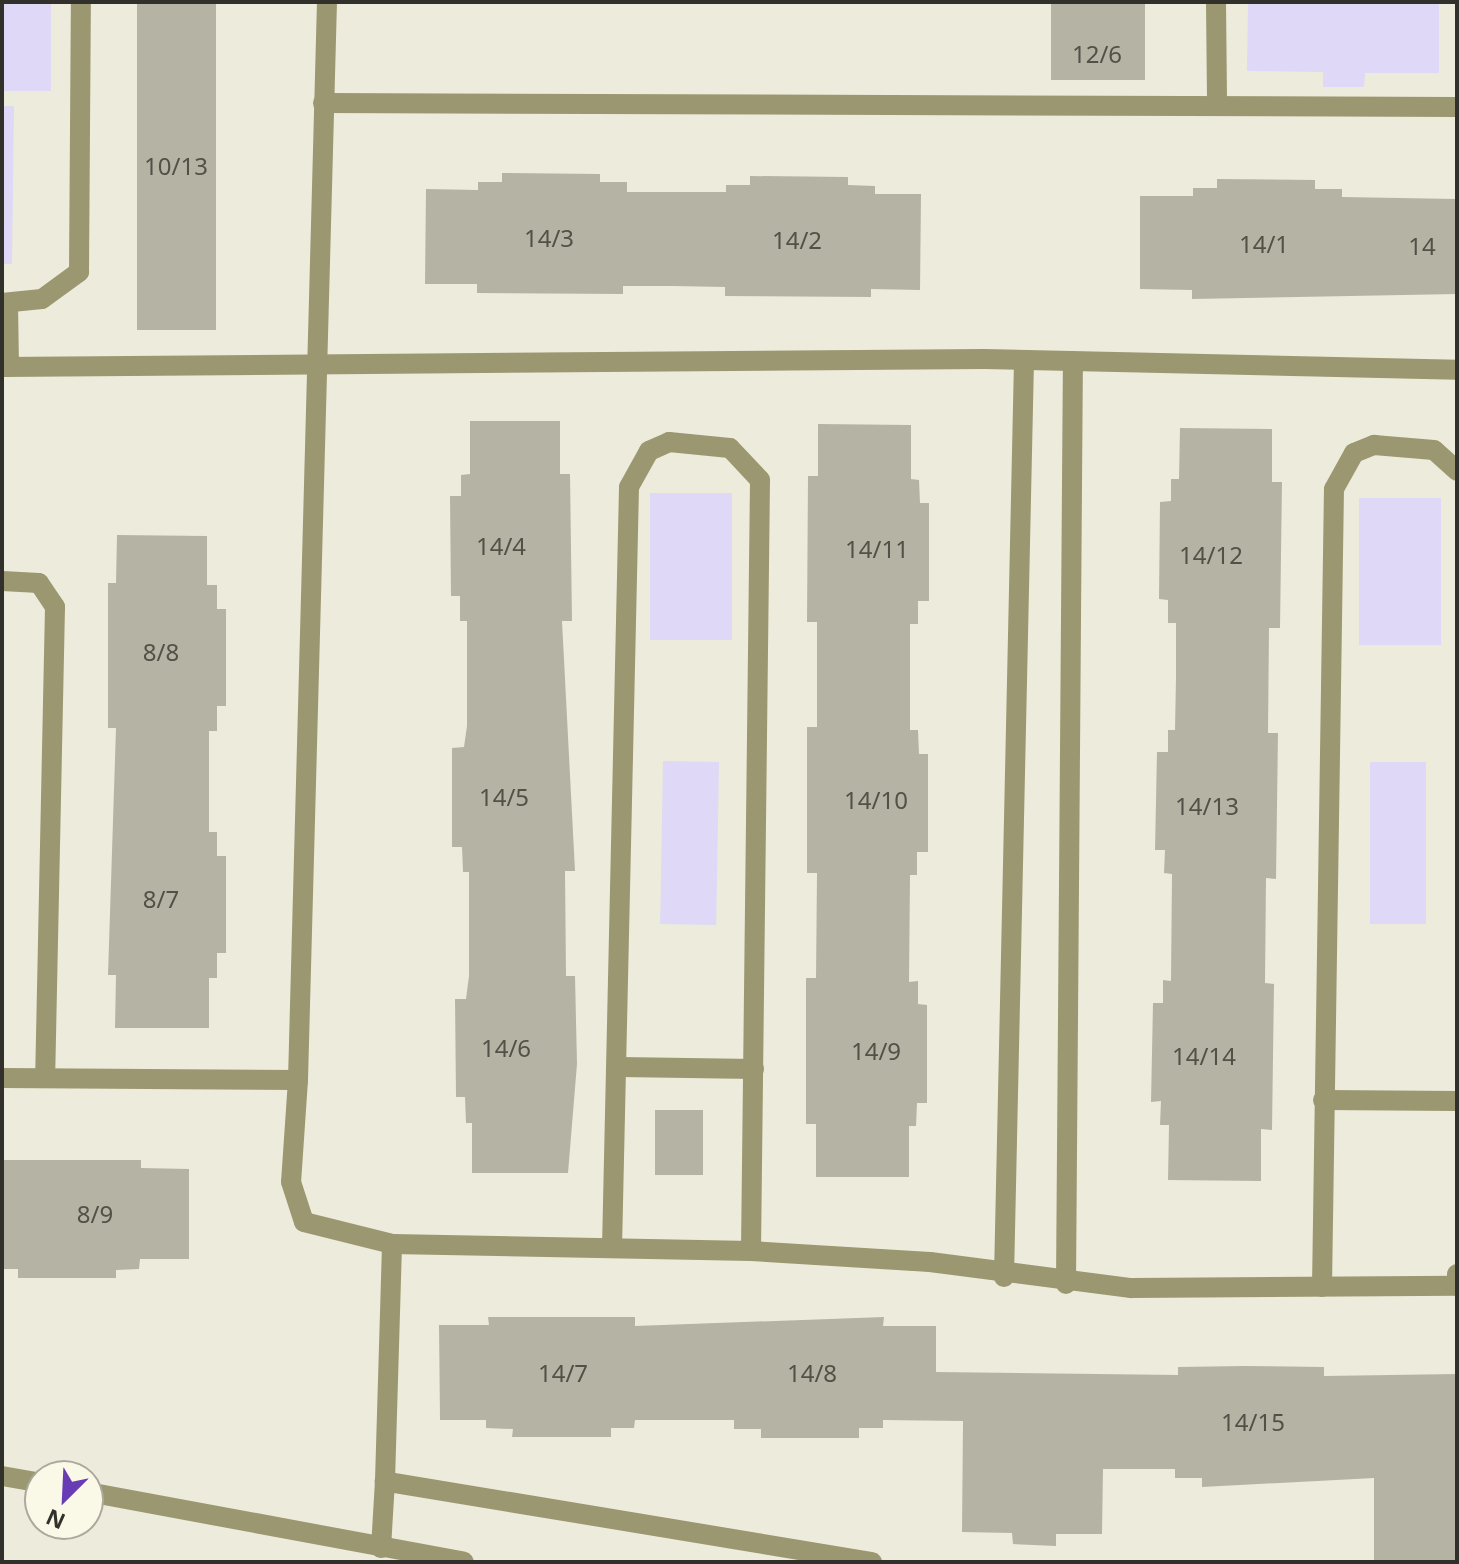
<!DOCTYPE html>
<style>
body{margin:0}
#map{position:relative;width:1459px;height:1564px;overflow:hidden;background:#edebdb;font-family:"Noto Sans",sans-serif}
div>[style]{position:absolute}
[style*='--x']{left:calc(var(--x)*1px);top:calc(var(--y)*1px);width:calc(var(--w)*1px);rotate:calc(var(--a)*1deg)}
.green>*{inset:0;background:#dfd8f6;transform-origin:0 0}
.building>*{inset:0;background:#b5b4a4;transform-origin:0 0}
.minor>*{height:20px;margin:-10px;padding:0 10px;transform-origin:10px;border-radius:10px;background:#9b9771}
span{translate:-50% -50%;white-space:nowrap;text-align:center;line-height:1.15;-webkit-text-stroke:6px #faf9e8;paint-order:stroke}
.number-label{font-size:24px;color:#525148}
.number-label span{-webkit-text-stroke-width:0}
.frame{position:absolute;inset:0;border:4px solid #31302a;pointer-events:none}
.north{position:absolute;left:24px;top:1460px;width:80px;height:80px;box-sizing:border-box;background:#faf9e8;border:2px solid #aaa99c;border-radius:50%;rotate:204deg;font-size:22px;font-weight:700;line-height:32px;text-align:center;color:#31302a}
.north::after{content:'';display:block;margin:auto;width:28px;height:36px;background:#683cb4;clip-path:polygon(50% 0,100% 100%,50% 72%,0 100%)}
</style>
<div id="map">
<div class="green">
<i style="left:2px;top:2px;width:49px;height:89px"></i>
<i style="clip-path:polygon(1248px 2px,1439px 2px,1439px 73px,1365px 73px,1364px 87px,1323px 87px,1323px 72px,1247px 71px)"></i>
<i style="clip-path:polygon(2px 106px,14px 106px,12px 264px,2px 264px)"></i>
<i style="left:650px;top:493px;width:82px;height:147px"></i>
<i style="left:1359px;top:498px;width:82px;height:147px"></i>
<i style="left:663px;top:761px;width:56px;height:163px;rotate:1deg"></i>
<i style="left:1370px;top:762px;width:56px;height:162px"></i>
</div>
<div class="building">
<i style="left:137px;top:2px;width:79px;height:328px"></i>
<i style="left:1051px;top:2px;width:94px;height:78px"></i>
<i style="clip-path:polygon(502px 173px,600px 174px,600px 182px,627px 182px,627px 192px,726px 192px,726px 185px,750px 185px,750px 176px,848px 177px,848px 185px,875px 186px,875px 194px,921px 194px,920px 290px,871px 289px,871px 297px,725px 296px,725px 287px,673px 286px,623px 286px,623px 294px,477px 293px,477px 284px,425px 284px,426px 189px,478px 190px,478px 182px,502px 182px)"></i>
<i style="clip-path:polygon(1217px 179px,1315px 180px,1315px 189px,1342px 189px,1342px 197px,1457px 199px,1457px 294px,1192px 299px,1192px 290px,1140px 289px,1140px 196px,1193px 196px,1193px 188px,1217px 188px)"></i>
<i style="clip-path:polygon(470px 421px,560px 421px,560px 474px,570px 474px,572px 621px,562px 621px,575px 871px,565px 871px,566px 976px,575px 976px,577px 1064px,568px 1173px,472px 1173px,472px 1123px,466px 1123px,465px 1097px,456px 1097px,455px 999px,466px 999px,469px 976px,469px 872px,463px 872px,462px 847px,452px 847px,452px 748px,464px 747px,467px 726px,467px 621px,460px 621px,460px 596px,451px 596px,450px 496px,461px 496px,461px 475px,470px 474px)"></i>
<i style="clip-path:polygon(818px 424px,911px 425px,911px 479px,919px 480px,920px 503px,929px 503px,929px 601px,918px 601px,918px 624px,910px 624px,910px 730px,918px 730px,919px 754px,928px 754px,928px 852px,917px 852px,917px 875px,910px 875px,909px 982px,918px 981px,918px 1004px,927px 1005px,927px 1103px,917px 1103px,916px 1126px,909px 1126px,909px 1177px,816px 1177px,816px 1124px,806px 1124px,806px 978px,816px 978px,817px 873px,807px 873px,807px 727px,817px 727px,817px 622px,807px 622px,808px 476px,818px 476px)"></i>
<i style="clip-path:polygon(1180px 428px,1272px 429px,1272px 482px,1282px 482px,1280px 628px,1269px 628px,1268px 733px,1278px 733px,1276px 879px,1266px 878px,1265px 983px,1274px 984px,1272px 1130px,1261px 1129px,1261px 1181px,1168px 1180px,1169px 1125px,1160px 1125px,1161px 1101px,1151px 1102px,1153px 1003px,1163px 1003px,1163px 980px,1171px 981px,1172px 874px,1164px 873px,1165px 850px,1155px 850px,1157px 752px,1168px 752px,1168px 730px,1175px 730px,1176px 678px,1176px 623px,1168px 623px,1168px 600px,1159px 599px,1160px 502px,1171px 501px,1171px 479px,1179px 479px)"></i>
<i style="clip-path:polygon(117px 535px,207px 536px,207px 585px,217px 585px,217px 609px,226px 609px,226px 706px,217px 706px,217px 731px,209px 731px,209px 832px,217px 832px,217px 856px,226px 856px,226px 953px,217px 953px,217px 978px,209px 978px,209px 1028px,115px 1028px,116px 975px,108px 975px,116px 728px,108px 728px,108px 583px,116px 583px)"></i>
<i style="left:703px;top:1110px;width:65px;height:48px;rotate:90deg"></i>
<i style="clip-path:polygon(2px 1160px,141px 1160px,141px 1168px,189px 1169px,189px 1259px,140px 1259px,139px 1269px,116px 1270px,116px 1278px,18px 1278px,18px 1269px,2px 1269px)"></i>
<i style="clip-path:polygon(488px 1317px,635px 1317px,635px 1326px,884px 1317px,883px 1326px,936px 1326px,936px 1372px,1178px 1375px,1178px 1367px,1245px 1366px,1324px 1367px,1324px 1376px,1457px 1374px,1457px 1562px,1374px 1562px,1374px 1478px,1202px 1487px,1202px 1478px,1175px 1478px,1175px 1469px,1103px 1469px,1102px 1534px,1056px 1534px,1056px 1546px,1013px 1544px,1012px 1533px,962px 1532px,963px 1421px,883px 1420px,883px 1428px,859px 1428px,859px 1438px,761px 1438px,761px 1429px,734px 1429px,734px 1420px,635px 1420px,634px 1428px,611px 1428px,611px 1437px,512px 1437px,513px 1429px,486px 1428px,486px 1420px,440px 1420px,439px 1325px,489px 1325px)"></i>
</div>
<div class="minor">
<i style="--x:1216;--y:2;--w:104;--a:89.4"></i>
<i style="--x:323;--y:103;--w:1134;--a:0.2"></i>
<i style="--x:2;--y:303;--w:40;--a:-5.7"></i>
<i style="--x:42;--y:299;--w:46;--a:-36.1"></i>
<i style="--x:79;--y:272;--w:270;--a:-89.6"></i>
<i style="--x:8;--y:303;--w:64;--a:89.1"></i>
<i style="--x:2;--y:367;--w:982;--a:-0.47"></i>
<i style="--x:984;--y:359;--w:473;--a:1.3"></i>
<i style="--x:2;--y:581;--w:37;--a:3"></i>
<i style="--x:39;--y:583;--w:29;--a:56"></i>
<i style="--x:55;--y:607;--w:471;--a:91.2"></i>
<i style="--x:620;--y:1067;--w:134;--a:0.9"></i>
<i style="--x:2;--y:1078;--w:296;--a:0.4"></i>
<i style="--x:298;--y:1080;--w:1078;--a:-88.46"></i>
<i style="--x:298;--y:1080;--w:102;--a:93.9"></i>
<i style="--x:291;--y:1182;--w:42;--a:72"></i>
<i style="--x:304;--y:1222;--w:91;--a:14"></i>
<i style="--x:1323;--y:1100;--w:134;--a:0.4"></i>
<i style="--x:612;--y:1248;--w:761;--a:-88.72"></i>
<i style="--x:629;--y:487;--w:41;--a:-60.9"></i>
<i style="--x:649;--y:451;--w:22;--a:-24"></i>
<i style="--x:669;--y:442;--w:61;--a:5.6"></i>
<i style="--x:730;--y:448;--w:44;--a:46.8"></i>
<i style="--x:760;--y:480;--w:771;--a:90.67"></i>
<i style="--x:1004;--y:1277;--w:916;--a:-88.75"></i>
<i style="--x:1066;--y:1284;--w:923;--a:-89.57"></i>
<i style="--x:1322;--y:1287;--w:798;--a:-89.14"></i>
<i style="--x:1334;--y:489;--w:41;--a:-60.9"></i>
<i style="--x:1354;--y:453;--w:22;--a:-22"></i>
<i style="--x:1374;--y:445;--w:60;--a:4.8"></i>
<i style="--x:1434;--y:450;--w:31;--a:42"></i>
<i style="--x:2;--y:1476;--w:39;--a:10"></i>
<i style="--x:88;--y:1492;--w:382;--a:10.5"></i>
<i style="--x:381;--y:1548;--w:67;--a:-86.6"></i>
<i style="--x:872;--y:1562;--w:494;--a:-170.6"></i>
<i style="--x:385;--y:1481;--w:237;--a:-88.3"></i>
<i style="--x:392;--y:1244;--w:359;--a:1.1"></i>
<i style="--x:751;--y:1251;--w:179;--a:3.5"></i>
<i style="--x:930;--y:1262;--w:203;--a:7.4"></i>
<i style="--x:1131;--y:1288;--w:326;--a:-0.4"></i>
<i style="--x:1457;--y:1286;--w:12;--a:-90"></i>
</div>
<div class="number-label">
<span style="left:1097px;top:54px">12/6</span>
<span style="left:176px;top:166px">10/13</span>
<span style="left:549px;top:238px">14/3</span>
<span style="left:797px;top:240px">14/2</span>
<span style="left:1264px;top:244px">14/1</span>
<span style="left:1422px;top:246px">14</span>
<span style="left:501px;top:546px">14/4</span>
<span style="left:877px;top:549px">14/11</span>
<span style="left:1211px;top:555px">14/12</span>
<span style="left:161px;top:652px">8/8</span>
<span style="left:504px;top:797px">14/5</span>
<span style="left:876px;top:800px">14/10</span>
<span style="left:1207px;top:806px">14/13</span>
<span style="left:161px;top:899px">8/7</span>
<span style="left:506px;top:1048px">14/6</span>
<span style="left:876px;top:1051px">14/9</span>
<span style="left:1204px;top:1056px">14/14</span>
<span style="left:95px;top:1214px">8/9</span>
<span style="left:563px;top:1373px">14/7</span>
<span style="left:812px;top:1373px">14/8</span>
<span style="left:1253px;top:1422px">14/15</span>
</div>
<div class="frame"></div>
<div class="north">N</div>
</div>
